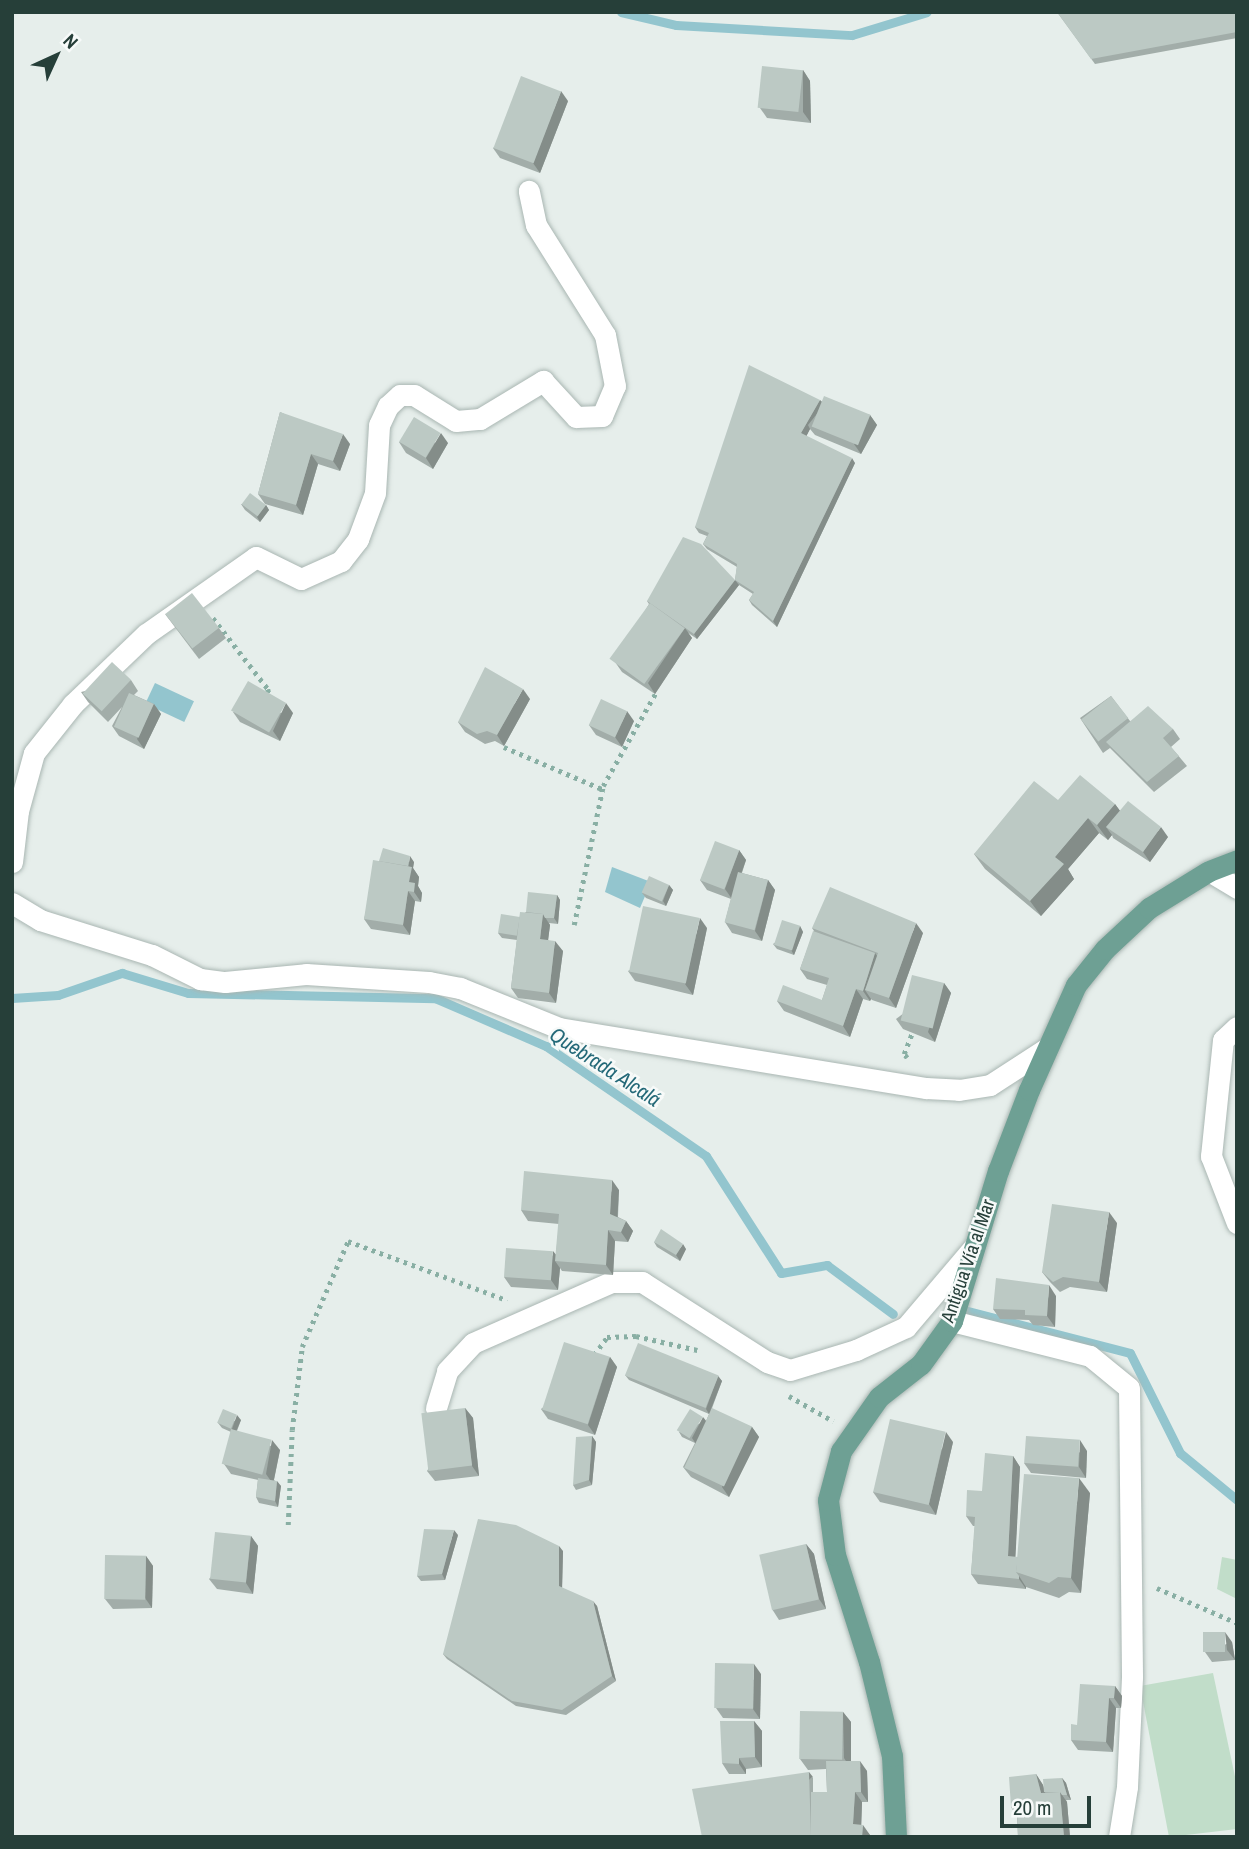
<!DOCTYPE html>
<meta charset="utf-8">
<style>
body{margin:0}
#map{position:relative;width:1249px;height:1849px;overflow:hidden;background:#e6eeeb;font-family:"Archivo Narrow",sans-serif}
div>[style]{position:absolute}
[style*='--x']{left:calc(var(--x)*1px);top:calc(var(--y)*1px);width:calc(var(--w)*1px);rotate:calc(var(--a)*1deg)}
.green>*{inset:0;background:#c1ddc9}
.water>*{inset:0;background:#93c5ce;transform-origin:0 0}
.stream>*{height:9px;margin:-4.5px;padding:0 4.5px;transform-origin:4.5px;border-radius:4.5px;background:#93c5ce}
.path>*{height:4.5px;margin-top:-2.25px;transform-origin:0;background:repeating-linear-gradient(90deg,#89afa4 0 3.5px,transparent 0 8.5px)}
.roads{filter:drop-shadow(0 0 2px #a9b6b2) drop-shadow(0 0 2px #a9b6b2)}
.minor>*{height:21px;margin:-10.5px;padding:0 10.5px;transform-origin:10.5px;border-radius:10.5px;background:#fff}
.major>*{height:21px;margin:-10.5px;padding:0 10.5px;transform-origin:10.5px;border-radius:10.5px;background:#6ea094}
.wall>*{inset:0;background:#a2ada9}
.shaded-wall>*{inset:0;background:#848d89;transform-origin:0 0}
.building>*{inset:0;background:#bcc9c4;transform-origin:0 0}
span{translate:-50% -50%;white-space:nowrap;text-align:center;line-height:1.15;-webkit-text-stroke:5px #f7faf9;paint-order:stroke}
.street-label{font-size:19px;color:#263f39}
.water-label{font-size:21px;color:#246978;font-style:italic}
.frame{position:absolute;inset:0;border:14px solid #263f39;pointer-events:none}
.north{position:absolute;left:21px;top:21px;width:70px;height:70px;-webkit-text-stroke:5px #f7faf9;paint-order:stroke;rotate:45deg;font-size:19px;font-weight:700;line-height:28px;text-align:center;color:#263f39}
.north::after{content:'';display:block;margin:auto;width:24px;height:32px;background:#263f39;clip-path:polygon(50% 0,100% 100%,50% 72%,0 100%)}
.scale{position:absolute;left:1000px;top:1796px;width:91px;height:32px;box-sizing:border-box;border:4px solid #263f39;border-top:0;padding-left:9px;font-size:21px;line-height:24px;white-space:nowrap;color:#263f39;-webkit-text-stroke:5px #f7faf9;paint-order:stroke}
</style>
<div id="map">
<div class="green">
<i style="clip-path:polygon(1222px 1557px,1237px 1560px,1237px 1599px,1217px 1589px)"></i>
<i style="clip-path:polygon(1213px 1673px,1237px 1786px,1237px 1829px,1169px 1837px,1140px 1686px)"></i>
</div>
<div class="water">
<i style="left:155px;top:683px;width:43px;height:23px;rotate:25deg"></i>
<i style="clip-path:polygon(612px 867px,651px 882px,640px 908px,605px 892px)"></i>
</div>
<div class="stream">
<i style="--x:621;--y:12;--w:57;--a:13.3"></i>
<i style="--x:676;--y:25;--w:176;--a:3.3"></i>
<i style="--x:852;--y:35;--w:78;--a:-17"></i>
<i style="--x:12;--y:998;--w:46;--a:-3.7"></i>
<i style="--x:58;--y:995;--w:68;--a:-19"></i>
<i style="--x:122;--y:973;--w:69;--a:16.9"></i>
<i style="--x:188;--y:993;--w:247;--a:1.2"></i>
<i style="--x:435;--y:998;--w:121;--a:23.4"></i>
<i style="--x:546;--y:1046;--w:194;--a:34.5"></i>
<i style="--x:706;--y:1156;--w:139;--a:57.3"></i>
<i style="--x:781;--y:1273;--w:47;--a:-9.9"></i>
<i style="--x:827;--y:1265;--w:82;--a:36.6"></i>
<i style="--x:968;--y:1311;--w:167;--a:14.5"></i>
<i style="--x:1130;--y:1353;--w:112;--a:63.4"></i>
<i style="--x:1180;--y:1453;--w:74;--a:39.5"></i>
</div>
<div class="path">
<i style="--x:213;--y:618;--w:90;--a:52.2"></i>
<i style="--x:268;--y:689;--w:10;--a:79"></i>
<i style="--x:504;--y:747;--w:107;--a:23.2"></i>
<i style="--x:574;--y:925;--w:142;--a:-78.2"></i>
<i style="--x:603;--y:786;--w:106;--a:-60.5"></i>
<i style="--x:907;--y:1058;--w:5;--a:-127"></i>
<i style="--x:904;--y:1054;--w:22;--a:-69"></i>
<i style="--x:594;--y:1355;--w:22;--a:-54"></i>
<i style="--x:607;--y:1337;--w:29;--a:-2"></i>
<i style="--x:636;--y:1336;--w:63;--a:12.9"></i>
<i style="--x:789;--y:1396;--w:51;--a:29.6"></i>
<i style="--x:288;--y:1525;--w:95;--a:-87.6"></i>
<i style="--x:292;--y:1430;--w:84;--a:-83.1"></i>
<i style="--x:302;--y:1347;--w:116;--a:-66.5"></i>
<i style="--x:348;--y:1241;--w:170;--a:20.4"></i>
<i style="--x:1157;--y:1588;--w:87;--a:23.6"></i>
</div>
<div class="roads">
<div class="minor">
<i style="--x:12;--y:862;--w:51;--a:-83.3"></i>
<i style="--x:18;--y:811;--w:60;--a:-74.6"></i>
<i style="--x:34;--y:753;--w:63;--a:-51.5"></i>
<i style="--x:73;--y:704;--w:101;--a:-43.8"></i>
<i style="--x:146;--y:634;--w:134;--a:-35"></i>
<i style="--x:256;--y:557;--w:50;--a:26.1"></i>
<i style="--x:301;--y:579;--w:44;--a:-24.2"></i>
<i style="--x:341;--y:561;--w:28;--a:-52"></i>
<i style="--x:358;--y:539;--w:49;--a:-69.7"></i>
<i style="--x:375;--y:493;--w:68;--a:-86.6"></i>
<i style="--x:379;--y:425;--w:21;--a:-65"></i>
<i style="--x:388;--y:406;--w:16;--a:-43"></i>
<i style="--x:400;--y:395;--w:14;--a:0"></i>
<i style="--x:414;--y:395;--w:49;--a:31.8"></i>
<i style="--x:456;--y:421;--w:24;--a:-5"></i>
<i style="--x:480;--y:419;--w:74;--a:-31.1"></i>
<i style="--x:543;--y:381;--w:49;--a:47.5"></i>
<i style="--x:576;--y:417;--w:26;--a:-2"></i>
<i style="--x:602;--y:416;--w:33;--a:-67"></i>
<i style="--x:615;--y:386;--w:52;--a:-101.1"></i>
<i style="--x:605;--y:335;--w:130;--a:-122.1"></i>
<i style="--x:536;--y:225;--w:35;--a:-102"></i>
<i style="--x:1209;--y:871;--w:33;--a:31"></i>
<i style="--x:12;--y:903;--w:33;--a:31"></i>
<i style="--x:40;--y:920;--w:117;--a:17.4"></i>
<i style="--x:152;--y:955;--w:54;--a:26.6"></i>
<i style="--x:200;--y:979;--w:25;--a:7"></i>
<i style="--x:225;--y:982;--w:81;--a:-5.6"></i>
<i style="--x:306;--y:974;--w:123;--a:3.7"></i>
<i style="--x:429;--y:982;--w:32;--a:11"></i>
<i style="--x:460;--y:988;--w:107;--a:22"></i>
<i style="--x:559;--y:1028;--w:372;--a:9.3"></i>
<i style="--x:926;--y:1088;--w:33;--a:3"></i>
<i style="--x:959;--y:1090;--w:31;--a:-9"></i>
<i style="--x:990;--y:1085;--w:68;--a:-33"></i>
<i style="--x:1237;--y:1027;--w:19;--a:137"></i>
<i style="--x:1223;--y:1040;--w:117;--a:95.9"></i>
<i style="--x:1211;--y:1156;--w:72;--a:68.8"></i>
<i style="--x:952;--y:1321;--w:142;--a:14.2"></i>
<i style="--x:1090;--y:1356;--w:50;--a:39.4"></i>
<i style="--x:1129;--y:1388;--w:289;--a:89.4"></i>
<i style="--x:1132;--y:1677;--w:110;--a:92.6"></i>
<i style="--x:1127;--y:1787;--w:51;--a:99.1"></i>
<i style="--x:436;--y:1408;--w:39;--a:-73"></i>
<i style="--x:447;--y:1371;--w:38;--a:-47"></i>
<i style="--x:473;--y:1343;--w:151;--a:-23.8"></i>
<i style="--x:611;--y:1282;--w:31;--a:0"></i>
<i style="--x:642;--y:1282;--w:148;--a:32.6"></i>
<i style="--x:767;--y:1362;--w:24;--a:19"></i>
<i style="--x:790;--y:1370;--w:69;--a:-16.9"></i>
<i style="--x:856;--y:1350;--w:55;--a:-24.7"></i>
<i style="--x:906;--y:1327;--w:104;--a:-49.7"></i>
</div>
<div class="major">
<i style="--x:896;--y:1837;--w:81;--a:-92.8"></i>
<i style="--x:892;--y:1756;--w:97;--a:-103.7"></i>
<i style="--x:869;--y:1662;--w:112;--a:-107.6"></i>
<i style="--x:835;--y:1555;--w:55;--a:-97.3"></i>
<i style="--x:828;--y:1500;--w:51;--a:-75.1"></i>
<i style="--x:841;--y:1451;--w:66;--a:-54.9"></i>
<i style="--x:879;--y:1397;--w:53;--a:-38.2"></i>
<i style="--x:921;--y:1364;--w:53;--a:-54.2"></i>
<i style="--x:952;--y:1321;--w:157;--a:-73"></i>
<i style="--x:998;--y:1171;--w:87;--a:-69.1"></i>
<i style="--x:1029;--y:1090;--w:115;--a:-65.9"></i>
<i style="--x:1076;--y:985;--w:46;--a:-51.1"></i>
<i style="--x:1105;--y:949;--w:60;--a:-43"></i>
<i style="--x:1149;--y:908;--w:70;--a:-31.7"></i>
<i style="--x:1209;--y:871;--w:30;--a:-21"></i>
</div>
</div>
<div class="wall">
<i style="clip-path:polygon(1057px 12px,1237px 12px,1237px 38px,1095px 64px)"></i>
<i style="clip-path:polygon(803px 70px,810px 81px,811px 123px,767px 118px,760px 108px)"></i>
<i style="clip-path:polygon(568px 101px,540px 173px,500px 158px,493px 148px)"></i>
<i style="clip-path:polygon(820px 400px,821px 401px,870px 415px,877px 425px,861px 454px,815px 435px,810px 429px,806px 436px,855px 463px,777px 627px,752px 605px,749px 600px,753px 594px,739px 585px,697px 639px,687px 632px,692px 638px,655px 694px,622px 672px,615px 662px,649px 604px,647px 601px,735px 580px,737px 567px,707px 549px,703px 544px,707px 536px,699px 533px,695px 527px)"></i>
<i style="clip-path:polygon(280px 412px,350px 444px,340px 471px,318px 464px,303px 515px,265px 504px,258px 494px)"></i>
<i style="clip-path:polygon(399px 442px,448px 443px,433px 469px,406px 453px)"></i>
<i style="clip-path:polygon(241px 504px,266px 505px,269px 510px,260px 522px,245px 510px)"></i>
<i style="clip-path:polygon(165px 614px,219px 628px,226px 638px,199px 659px)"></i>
<i style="clip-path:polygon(131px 680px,138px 691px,134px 695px,154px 704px,161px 714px,144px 749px,119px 736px,112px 726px,122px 707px,108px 722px,88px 702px,81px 692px)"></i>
<i style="clip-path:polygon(1111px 696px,1130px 721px,1173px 729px,1180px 739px,1171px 747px,1187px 766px,1154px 792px,1110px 748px,1103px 753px,1080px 718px)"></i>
<i style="clip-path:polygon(530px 699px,504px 746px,495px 741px,485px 744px,465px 732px,458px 722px)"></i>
<i style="clip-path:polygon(233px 712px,293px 713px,280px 741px,240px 722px)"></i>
<i style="clip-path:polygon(634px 721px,622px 747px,596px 735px,589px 725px)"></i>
<i style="clip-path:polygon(1058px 800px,1115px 804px,1120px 811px,1168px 837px,1150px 862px,1113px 838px,1112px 835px,1108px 840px,1099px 833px,1068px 869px,1074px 879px,1041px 916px,985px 869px,974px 854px)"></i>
<i style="clip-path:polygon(739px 850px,746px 860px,742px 873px,768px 880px,775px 890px,762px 941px,732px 933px,725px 922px,731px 899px,707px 890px,700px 880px)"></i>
<i style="clip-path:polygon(379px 861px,414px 862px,413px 868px,419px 877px,418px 886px,422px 893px,421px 902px,415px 901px,410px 935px,371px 929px,364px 919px)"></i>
<i style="clip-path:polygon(669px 885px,673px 890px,666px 906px,646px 898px,642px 893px)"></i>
<i style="clip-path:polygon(557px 895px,560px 900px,558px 924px,549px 923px,550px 925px,548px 940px,563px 951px,556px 1003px,518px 998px,511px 988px,517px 940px,502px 938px,498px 933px,526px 912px)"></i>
<i style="clip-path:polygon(800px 926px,803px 932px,794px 955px,777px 949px,773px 944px)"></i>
<i style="clip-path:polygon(707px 928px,693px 995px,635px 981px,628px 971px)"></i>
<i style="clip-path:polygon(812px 928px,923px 933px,896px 1008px,872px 1000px,871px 999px,870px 1001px,863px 999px,850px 1037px,784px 1011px,777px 1001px,822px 1000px,827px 985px,807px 979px,800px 969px,814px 931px)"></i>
<i style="clip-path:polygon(944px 983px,951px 993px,935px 1042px,903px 1029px,896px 1019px)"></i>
<i style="clip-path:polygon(619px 1190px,618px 1217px,626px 1221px,633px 1231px,628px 1242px,615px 1241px,613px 1275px,562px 1271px,560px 1268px,558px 1290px,511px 1287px,504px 1277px,556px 1254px,559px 1224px,528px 1221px,521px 1210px)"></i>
<i style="clip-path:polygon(1117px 1223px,1107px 1292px,1070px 1287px,1060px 1292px,1050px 1282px,1042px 1272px)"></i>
<i style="clip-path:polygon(654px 1242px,686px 1249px,680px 1261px,657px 1247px)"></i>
<i style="clip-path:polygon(1056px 1296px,1055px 1327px,1033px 1325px,1029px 1320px,1000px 1319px,993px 1309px)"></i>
<i style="clip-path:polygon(610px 1357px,617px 1367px,595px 1435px,548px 1419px,541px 1409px)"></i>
<i style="clip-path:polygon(625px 1375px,718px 1376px,722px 1381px,711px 1411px,752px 1427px,759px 1437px,729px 1497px,691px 1477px,683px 1467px,695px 1443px,682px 1437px,679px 1432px,706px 1421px,709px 1414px,629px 1380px)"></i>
<i style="clip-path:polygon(465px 1408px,473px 1418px,479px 1476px,435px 1481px,427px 1471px)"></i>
<i style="clip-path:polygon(241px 1420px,237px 1431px,280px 1450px,274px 1480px,281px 1486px,278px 1507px,259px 1503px,256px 1497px,258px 1480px,231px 1474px,224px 1464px,231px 1432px,222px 1428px,218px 1423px)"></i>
<i style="clip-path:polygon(592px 1436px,596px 1442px,592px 1485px,576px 1490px,573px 1485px)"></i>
<i style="clip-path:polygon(953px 1442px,936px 1515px,880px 1502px,873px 1492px)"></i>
<i style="clip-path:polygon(1087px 1451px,1086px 1478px,1031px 1473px,1024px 1463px)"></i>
<i style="clip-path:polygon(1013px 1456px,1020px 1467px,1015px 1557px,1018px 1557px,1090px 1493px,1081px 1593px,1069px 1592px,1059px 1598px,1026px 1587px,1026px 1589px,978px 1584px,971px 1574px,975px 1526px,973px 1526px,966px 1516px,982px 1491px)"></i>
<i style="clip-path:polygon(458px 1535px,445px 1580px,421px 1581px,417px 1576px)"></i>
<i style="clip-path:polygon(251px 1536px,258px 1546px,253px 1594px,217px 1589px,209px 1579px)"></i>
<i style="clip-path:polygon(806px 1544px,814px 1554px,826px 1609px,779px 1620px,772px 1609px)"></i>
<i style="clip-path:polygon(563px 1551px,562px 1588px,597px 1606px,616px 1681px,566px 1715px,516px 1706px,447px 1659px,443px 1654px)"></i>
<i style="clip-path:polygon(146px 1556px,153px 1566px,152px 1608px,113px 1609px,105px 1599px)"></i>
<i style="clip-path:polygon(1232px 1642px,1235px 1660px,1212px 1662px,1205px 1652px)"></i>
<i style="clip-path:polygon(761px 1674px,760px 1719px,723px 1718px,716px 1708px)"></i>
<i style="clip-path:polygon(1115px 1686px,1122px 1696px,1121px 1708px,1116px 1708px,1113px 1752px,1078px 1750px,1071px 1740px)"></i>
<i style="clip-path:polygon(843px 1712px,851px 1722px,851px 1761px,867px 1771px,868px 1802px,862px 1802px,861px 1825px,870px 1835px,702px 1837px,813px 1777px,813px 1792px,827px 1792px,826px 1769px,808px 1770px,800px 1759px)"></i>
<i style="clip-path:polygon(754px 1721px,762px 1731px,762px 1767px,746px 1769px,746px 1774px,729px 1774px,722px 1763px)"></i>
<i style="clip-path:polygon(1036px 1774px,1043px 1785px,1044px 1788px,1062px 1778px,1066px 1783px,1071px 1800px,1066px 1800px,1067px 1802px,1070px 1837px,1018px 1837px,1017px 1817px,1011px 1807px)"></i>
</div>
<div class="shaded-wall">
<i style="clip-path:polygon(803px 70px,810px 81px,811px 123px,803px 112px)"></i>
<i style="clip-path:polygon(561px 91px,568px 101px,540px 173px,533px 163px)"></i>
<i style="clip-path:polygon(820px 400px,824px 405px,808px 425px,810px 429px,805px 439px,801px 433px)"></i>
<i style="clip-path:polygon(870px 415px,877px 425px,861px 454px,854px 444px)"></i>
<i style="clip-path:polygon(441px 433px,448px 443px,433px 469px,426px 458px)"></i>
<i style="clip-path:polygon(343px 434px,350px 444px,340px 471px,333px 461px)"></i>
<i style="clip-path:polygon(311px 454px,318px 464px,303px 515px,296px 505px)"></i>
<i style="clip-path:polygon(852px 458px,855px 463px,777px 627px,773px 621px)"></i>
<i style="clip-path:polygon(266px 505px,269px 510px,260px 522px,257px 517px)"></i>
<i style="clip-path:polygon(735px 580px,739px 585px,697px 639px,694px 634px)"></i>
<i style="clip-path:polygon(685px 628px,692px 638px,655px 694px,648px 683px)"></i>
<i style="clip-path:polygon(523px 689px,530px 699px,504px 746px,497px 735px)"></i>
<i style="clip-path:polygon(286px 703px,293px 713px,280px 741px,273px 731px)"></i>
<i style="clip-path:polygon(154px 704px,161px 714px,144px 749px,137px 739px)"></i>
<i style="clip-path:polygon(627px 711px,634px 721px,622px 747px,615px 737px)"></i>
<i style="clip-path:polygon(1115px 804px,1126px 819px,1106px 827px,1112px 835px,1108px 840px,1097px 825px)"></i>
<i style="clip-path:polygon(1088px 818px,1099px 833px,1068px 869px,1074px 879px,1041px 916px,1030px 901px,1055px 857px)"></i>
<i style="clip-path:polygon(1161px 827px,1168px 837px,1150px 862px,1143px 852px)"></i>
<i style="clip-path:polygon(739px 850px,746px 860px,732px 899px,725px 889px)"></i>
<i style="clip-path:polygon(410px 856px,414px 862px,413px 868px,419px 877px,418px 886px,422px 893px,421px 902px,414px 892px,409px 882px,408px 870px)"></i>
<i style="clip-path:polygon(768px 880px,775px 890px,762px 941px,755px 931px)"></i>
<i style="clip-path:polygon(669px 885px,673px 890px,666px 906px,663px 901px)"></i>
<i style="clip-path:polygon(408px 891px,415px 901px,410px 935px,403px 925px)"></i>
<i style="clip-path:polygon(557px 895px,560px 900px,558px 924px,554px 918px)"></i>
<i style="clip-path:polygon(543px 914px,550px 925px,547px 949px,540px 939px)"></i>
<i style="clip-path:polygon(700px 918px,707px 928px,693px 995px,685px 984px)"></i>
<i style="clip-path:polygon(916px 923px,923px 933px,896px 1008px,889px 998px)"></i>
<i style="clip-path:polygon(800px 926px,803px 932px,794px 955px,791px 950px)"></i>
<i style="clip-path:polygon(555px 941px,563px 951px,556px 1003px,549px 993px)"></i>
<i style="clip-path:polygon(875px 953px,882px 963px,865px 990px,871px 999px,870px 1001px,863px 991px)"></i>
<i style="clip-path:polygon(944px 983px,951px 993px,935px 1042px,928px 1032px)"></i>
<i style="clip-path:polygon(856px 989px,863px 999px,850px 1037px,843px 1026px)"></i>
<i style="clip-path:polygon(612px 1180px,619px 1190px,617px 1224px,610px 1214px)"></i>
<i style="clip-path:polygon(1109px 1212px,1117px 1223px,1107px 1292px,1099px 1282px)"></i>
<i style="clip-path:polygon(626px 1221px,633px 1231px,628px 1242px,621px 1232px)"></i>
<i style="clip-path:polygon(608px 1230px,615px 1241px,613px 1275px,606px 1265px)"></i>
<i style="clip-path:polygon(683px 1244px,686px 1249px,680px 1261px,676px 1255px)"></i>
<i style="clip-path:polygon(553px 1251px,561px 1261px,555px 1261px,560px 1268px,558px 1290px,551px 1280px)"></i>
<i style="clip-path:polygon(1049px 1285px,1056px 1296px,1055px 1327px,1047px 1316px)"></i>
<i style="clip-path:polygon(610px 1357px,617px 1367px,595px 1435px,588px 1425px)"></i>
<i style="clip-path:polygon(718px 1376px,722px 1381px,709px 1414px,706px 1409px)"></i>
<i style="clip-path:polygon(465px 1408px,473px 1418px,479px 1476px,472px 1466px)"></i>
<i style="clip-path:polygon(237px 1415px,241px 1420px,235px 1434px,232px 1429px)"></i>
<i style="clip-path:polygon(703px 1417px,707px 1422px,696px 1444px,692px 1438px)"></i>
<i style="clip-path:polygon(752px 1427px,759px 1437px,729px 1497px,722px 1487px)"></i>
<i style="clip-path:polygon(946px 1432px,953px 1442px,936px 1515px,929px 1504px)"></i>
<i style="clip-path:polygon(592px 1436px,596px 1442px,592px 1485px,589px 1480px)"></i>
<i style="clip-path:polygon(272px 1440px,280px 1450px,273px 1484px,266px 1474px)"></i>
<i style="clip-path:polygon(1080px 1440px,1087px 1451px,1086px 1478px,1079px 1467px)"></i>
<i style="clip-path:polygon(1013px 1456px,1020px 1467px,1015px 1566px,1008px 1556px)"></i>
<i style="clip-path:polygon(1079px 1478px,1090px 1493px,1081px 1593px,1071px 1578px)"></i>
<i style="clip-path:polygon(277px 1481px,281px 1486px,278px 1507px,275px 1501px)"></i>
<i style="clip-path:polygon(454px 1530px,458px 1535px,445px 1580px,442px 1574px)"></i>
<i style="clip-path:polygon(251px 1536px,258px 1546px,253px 1594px,246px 1583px)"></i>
<i style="clip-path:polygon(806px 1544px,814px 1554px,826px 1609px,819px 1599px)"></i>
<i style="clip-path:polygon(559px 1546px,563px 1551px,562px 1591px,559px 1586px)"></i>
<i style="clip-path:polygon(146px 1556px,153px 1566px,152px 1608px,145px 1598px)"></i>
<i style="clip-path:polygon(1019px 1576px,1026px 1587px,1026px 1589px,1019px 1579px)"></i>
<i style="clip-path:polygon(593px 1601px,597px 1606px,616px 1681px,612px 1676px)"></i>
<i style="clip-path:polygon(1225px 1632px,1232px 1642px,1235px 1660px,1227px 1650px)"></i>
<i style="clip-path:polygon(754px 1664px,761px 1674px,760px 1719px,753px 1709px)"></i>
<i style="clip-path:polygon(1115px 1686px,1122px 1696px,1121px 1708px,1114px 1698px)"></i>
<i style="clip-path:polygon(1109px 1698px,1116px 1708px,1113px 1752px,1106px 1742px)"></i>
<i style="clip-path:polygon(843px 1712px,851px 1722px,851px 1769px,844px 1758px)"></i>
<i style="clip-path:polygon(754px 1721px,762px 1731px,762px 1767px,755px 1757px)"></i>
<i style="clip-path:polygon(739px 1758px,746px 1769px,746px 1774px,739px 1764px)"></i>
<i style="clip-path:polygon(860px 1761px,867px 1771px,868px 1802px,861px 1792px)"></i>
<i style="left:809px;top:1772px;width:6px;height:65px;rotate:51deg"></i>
<i style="clip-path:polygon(1036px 1774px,1043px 1785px,1046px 1796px,1041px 1793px)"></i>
<i style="clip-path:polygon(1062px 1778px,1066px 1783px,1071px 1800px,1067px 1795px)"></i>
<i style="clip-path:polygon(855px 1792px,862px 1802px,861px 1834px,853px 1824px)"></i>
<i style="clip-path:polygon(1060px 1792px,1067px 1802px,1070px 1837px,1064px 1837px)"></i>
<i style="clip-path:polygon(863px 1825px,870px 1835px,870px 1837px,862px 1837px)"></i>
</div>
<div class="building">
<i style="clip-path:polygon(1057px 12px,1237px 12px,1237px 32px,1091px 59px)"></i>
<i style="left:762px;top:66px;width:41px;height:42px;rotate:6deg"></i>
<i style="left:521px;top:76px;width:43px;height:77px;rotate:21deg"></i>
<i style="clip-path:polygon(749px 365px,820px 400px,801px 433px,852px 458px,773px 621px,749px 600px,754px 592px,735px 580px,737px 564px,703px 544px,709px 533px,695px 527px)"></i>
<i style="left:824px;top:396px;width:50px;height:33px;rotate:22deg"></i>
<i style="clip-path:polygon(280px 412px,343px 434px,333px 461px,311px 454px,296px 505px,258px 494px)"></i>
<i style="left:414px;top:417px;width:31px;height:29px;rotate:31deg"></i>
<i style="left:250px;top:493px;width:20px;height:14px;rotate:37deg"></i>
<i style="clip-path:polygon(683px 537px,701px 544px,735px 580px,694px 634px,647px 601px)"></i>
<i style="left:192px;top:593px;width:44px;height:34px;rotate:52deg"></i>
<i style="left:650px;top:603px;width:43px;height:69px;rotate:36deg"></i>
<i style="left:112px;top:662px;width:26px;height:43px;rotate:43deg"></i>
<i style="clip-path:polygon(485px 667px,523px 689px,497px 735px,487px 731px,477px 734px,458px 722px)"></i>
<i style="left:248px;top:681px;width:44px;height:34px;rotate:30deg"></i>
<i style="left:129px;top:693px;width:27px;height:37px;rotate:24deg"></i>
<i style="left:1111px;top:696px;width:28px;height:38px;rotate:52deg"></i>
<i style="left:601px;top:699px;width:29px;height:29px;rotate:25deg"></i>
<i style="clip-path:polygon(1148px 706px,1173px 729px,1163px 738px,1179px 756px,1147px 782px,1106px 742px)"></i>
<i style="clip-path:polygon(1080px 775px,1115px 804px,1097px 825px,1088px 818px,1055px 857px,1064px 864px,1030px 901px,974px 854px,1034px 781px,1058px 800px)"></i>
<i style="clip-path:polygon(1128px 801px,1161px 827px,1143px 852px,1106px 827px)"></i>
<i style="left:715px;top:841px;width:26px;height:42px;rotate:21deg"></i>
<i style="clip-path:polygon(383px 848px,410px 856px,408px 866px,379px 861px)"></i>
<i style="clip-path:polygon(373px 860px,412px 867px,409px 882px,415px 883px,414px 892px,408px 891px,403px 925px,364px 919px)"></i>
<i style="left:738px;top:872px;width:31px;height:52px;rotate:15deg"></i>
<i style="left:649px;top:876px;width:22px;height:18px;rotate:24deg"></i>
<i style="clip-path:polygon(830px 887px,916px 923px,889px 998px,865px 990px,878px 953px,812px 928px)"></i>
<i style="clip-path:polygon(528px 892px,557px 895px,554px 918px,545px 918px,543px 914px,526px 912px)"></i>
<i style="left:643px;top:906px;width:58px;height:67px;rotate:12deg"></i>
<i style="clip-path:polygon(520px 912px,543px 914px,540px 939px,555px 941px,549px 993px,511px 988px)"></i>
<i style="left:501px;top:914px;width:19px;height:19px;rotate:9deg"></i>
<i style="left:782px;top:920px;width:19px;height:26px;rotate:18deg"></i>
<i style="clip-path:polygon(813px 931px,875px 953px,863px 991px,856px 989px,843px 1026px,777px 1001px,783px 985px,822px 1000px,829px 978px,800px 969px)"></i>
<i style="left:912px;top:975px;width:33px;height:47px;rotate:14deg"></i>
<i style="clip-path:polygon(524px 1171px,612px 1180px,610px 1214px,626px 1221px,621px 1232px,608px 1230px,606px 1265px,555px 1261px,559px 1214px,521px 1210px)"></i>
<i style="clip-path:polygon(1052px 1204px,1109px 1212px,1099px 1282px,1063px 1277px,1053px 1282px,1042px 1272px)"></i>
<i style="clip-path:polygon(661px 1229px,683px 1244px,676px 1255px,654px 1242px)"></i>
<i style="left:506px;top:1248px;width:47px;height:29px;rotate:4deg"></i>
<i style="clip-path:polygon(996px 1278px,1049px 1285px,1047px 1316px,1025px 1315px,1025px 1310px,993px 1309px)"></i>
<i style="left:564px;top:1342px;width:48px;height:71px;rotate:18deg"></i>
<i style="left:638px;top:1343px;width:87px;height:35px;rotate:22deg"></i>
<i style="left:465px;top:1408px;width:58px;height:44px;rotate:83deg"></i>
<i style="left:712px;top:1408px;width:44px;height:66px;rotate:25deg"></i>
<i style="left:223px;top:1409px;width:15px;height:15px;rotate:23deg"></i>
<i style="left:690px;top:1409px;width:15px;height:25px;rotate:32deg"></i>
<i style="left:890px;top:1419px;width:57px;height:75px;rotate:13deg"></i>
<i style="left:231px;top:1429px;width:42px;height:36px;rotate:15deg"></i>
<i style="clip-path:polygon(592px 1436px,589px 1480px,573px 1485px,576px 1437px)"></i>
<i style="left:1026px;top:1436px;width:54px;height:27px;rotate:4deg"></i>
<i style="clip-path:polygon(985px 1453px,1013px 1456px,1008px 1556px,1018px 1557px,1016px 1572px,1019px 1576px,1019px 1579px,971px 1574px,975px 1517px,966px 1516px,967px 1490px,982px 1491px)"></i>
<i style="clip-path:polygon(1024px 1474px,1079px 1478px,1071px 1578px,1058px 1577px,1049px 1583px,1016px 1572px)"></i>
<i style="clip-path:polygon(258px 1478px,277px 1481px,275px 1501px,256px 1497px)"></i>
<i style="clip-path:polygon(478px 1519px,516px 1525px,559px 1546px,559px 1586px,593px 1601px,612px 1676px,562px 1710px,512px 1701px,443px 1654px)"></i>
<i style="clip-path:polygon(424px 1529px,454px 1530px,442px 1574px,417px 1576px)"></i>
<i style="left:215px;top:1532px;width:36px;height:47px;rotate:6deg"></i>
<i style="left:806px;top:1544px;width:57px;height:48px;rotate:77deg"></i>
<i style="left:105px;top:1555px;width:41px;height:44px;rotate:1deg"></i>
<i style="left:1203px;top:1632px;width:22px;height:20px"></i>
<i style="left:715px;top:1663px;width:39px;height:45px;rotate:1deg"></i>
<i style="clip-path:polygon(1080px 1684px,1115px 1686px,1114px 1698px,1109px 1698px,1106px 1742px,1071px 1740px,1071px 1724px,1077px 1725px)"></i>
<i style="left:800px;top:1711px;width:43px;height:48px;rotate:1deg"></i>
<i style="clip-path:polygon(720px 1721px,754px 1721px,755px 1757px,739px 1758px,739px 1764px,722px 1763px)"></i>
<i style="clip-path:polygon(826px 1761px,860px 1761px,861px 1792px,855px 1792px,853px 1824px,863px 1825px,862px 1837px,811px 1837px,811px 1792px,827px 1792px)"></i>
<i style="clip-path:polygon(809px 1772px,811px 1837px,702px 1837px,692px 1789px)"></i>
<i style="clip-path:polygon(1036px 1774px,1041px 1793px,1060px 1792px,1064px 1837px,1018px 1837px,1017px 1807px,1011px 1807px,1009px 1777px)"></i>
<i style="clip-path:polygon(1062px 1778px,1067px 1795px,1062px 1795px,1060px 1792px,1044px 1792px,1043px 1779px)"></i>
</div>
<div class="street-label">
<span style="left:968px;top:1261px;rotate:-71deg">Antigua Vía al Mar</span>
</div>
<div class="water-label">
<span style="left:605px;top:1067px;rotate:33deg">Quebrada Alcalá</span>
</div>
<div class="frame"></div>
<div class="north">N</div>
<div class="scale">20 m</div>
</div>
